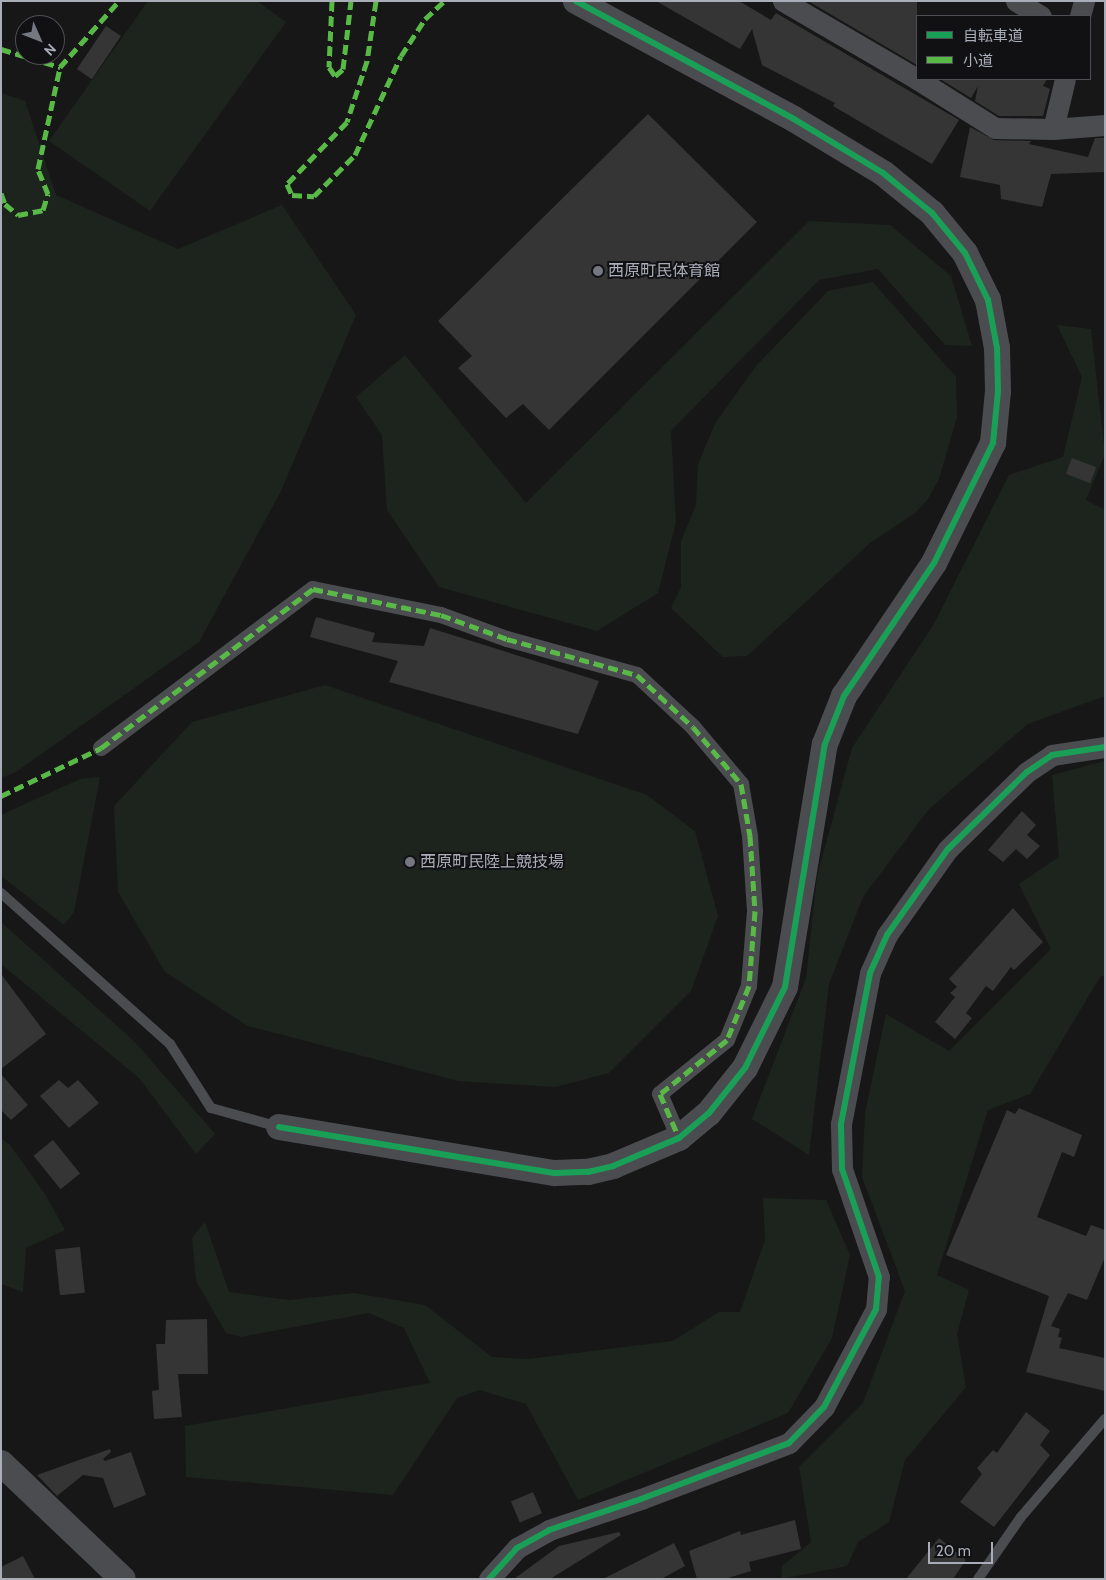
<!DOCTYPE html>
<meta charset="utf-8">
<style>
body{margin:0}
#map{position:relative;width:1106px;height:1580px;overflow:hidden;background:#171717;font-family:Cabin,"Noto Sans JP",sans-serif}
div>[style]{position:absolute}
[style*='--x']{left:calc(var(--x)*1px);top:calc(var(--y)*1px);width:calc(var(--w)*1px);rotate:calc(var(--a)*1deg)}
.green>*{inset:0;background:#1d241e}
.building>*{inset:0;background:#353536;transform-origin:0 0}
.service>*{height:10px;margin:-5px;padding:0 5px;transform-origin:5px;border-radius:5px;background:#4b4c50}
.pedestrian>*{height:16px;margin:-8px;padding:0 8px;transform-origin:8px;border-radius:8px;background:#4b4c50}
.minor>*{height:21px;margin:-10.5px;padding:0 10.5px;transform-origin:10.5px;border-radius:10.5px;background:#4b4c50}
.tertiary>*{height:26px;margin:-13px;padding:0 13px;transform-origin:13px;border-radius:13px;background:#4b4c50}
.quiet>*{height:5px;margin-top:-2.5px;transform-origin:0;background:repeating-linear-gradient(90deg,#58b947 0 10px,transparent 0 15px)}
.cycleway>*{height:6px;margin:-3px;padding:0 3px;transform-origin:3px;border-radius:3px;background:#1a9f57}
.dots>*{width:14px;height:14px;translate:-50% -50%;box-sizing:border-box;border:2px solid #111113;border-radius:50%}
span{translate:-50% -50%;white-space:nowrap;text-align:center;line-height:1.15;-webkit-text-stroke:4px #111113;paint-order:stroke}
.poi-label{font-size:16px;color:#a8adb8}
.left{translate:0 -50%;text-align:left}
.frame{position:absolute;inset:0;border:2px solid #a8adb8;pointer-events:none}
.legend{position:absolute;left:916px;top:15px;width:175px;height:65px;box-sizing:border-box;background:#111113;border:1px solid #4d4f55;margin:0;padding:6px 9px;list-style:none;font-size:15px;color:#a8adb8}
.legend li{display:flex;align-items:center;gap:10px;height:25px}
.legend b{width:25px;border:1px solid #4d4f55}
.north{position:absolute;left:15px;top:15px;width:50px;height:50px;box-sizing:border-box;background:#111113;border:1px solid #4d4f55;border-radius:50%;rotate:134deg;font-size:14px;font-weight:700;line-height:20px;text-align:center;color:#a8adb8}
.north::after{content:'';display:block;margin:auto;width:18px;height:22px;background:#757880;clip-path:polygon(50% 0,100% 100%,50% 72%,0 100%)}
.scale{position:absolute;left:928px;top:1542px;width:65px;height:22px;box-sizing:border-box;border:2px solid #a8adb8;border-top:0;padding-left:6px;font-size:15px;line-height:18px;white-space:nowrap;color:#a8adb8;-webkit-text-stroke:4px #111113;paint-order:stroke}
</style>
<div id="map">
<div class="green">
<i style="clip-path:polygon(148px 1px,257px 1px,286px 22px,150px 211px,49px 141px)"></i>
<i style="clip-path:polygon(1px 93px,25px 101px,56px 195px,178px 249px,282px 205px,356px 315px,280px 493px,199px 642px,16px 772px,1px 778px)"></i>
<i style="clip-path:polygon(809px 221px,890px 225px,951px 276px,972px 346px,945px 345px,878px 269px,819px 280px,671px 431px,676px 522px,658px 593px,597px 631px,439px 587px,387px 510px,382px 435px,356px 397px,405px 355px,526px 503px)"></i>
<i style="clip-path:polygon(873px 282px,956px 377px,957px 417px,939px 479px,928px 499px,915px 513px,870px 543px,747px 656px,723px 657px,671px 608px,681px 587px,681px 541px,696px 505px,698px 465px,705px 447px,716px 422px,756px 366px,828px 291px)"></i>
<i style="clip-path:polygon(1057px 325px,1091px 329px,1105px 454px,1086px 500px,1105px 510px,1105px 696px,1028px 724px,929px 809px,863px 897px,829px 984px,809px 1155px,752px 1119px,806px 978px,817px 876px,852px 748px,934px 624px,1009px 475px,1063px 457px,1082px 377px)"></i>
<i style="clip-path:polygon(325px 685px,647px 795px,695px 831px,718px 916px,691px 991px,609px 1073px,555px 1087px,458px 1081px,248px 1026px,165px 972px,118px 892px,114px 806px,192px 722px)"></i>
<i style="clip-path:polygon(1105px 761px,1105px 975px,1100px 977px,1030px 1094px,988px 1110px,937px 1275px,969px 1290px,957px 1334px,966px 1387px,905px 1460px,889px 1522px,858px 1542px,847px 1566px,781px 1579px,782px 1566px,811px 1542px,799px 1467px,863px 1403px,905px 1291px,862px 1177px,865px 1113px,886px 1014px,949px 1051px,1051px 949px,1019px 884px,1059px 857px,1052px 775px)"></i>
<i style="clip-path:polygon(100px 777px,74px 912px,64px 925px,1px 876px,1px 815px,80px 779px)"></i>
<i style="clip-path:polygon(1px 922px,135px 1042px,215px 1134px,196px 1154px,139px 1078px,1px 964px)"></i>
<i style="clip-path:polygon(1px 1138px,10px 1145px,45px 1194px,65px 1230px,26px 1248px,23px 1292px,1px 1284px)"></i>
<i style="clip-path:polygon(763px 1198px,826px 1200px,850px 1255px,832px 1338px,788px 1413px,578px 1500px,526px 1404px,480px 1390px,457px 1398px,393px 1495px,186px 1477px,185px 1426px,430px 1383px,404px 1328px,369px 1313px,241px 1337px,226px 1333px,196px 1281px,192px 1238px,205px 1222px,229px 1292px,289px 1300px,354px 1293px,425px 1305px,492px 1357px,528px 1359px,673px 1341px,719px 1312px,740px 1312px,765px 1240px)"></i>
</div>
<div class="building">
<i style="clip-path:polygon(656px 1px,739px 1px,771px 20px,776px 13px,959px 120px,932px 164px,833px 106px,835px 103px,762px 65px,752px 29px,740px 49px)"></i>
<i style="clip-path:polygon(808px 1px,917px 1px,917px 65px)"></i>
<i style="left:106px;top:26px;width:18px;height:52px;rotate:34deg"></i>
<i style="clip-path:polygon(940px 79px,1047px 79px,1043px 86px,1050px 89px,1043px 116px,999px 116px,975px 101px,978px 86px,971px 98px)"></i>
<i style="clip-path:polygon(648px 114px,757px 222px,549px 430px,523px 404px,506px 418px,458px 368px,472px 356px,438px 321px)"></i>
<i style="clip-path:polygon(970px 127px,994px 140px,1031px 141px,1029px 144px,1088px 157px,1095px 138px,1105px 138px,1105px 172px,1051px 174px,1042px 207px,1001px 199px,1000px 185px,960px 177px)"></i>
<i style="left:1072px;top:458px;width:26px;height:17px;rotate:21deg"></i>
<i style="clip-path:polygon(316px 617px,375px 633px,372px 642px,424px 646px,430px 628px,599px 681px,578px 734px,389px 682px,398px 661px,310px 637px)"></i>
<i style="clip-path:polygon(1022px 811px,1036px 825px,1027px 835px,1040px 846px,1027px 859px,1016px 849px,1003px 862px,988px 850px)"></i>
<i style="clip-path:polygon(1013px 908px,1043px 942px,1014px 970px,1011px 967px,993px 991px,986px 986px,966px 1013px,972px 1018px,955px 1039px,935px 1022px,955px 997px,950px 993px,957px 987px,949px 979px)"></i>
<i style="clip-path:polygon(1px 974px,46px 1034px,1px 1069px)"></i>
<i style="clip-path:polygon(1px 1074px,28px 1105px,11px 1120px,1px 1110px)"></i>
<i style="clip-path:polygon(59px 1080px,68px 1088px,78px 1080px,99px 1103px,69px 1128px,40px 1096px)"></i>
<i style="clip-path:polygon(1019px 1108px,1082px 1135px,1074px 1157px,1062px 1152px,1037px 1217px,1086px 1236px,1091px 1225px,1105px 1230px,1105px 1257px,1087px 1300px,1068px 1293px,1051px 1326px,1060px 1329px,1058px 1337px,1062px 1338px,1059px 1348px,1105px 1358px,1105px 1391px,1026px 1372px,1049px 1296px,946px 1255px,1007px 1110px,1015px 1114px)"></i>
<i style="left:53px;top:1140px;width:43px;height:25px;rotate:51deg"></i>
<i style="left:80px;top:1247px;width:46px;height:25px;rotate:84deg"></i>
<i style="clip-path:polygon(207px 1319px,208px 1374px,178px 1374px,182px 1417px,154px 1419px,152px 1391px,159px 1390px,156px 1344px,165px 1344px,166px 1320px)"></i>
<i style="clip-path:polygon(1026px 1412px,1050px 1431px,1040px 1445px,1050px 1455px,994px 1527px,960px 1502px,982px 1474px,977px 1468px,993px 1450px,997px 1453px)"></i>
<i style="clip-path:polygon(110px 1449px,111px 1452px,103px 1459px,105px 1461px,131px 1452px,146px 1495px,114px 1508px,103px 1478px,83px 1475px,57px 1496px,37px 1475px)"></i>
<i style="left:533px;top:1492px;width:23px;height:24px;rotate:67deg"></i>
<i style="clip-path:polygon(795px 1520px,801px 1549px,749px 1562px,751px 1571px,725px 1579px,697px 1579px,689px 1551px,740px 1531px,741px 1535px)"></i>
<i style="clip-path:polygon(619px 1532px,621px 1535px,550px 1579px,514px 1579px,559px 1546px)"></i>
<i style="clip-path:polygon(939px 1538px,966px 1560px,953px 1579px,906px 1579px)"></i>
<i style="clip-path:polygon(674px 1543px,685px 1566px,661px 1579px,603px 1579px)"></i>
<i style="clip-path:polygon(23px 1556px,35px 1579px,1px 1579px,1px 1567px)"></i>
</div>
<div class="service">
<i style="--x:1;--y:893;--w:227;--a:41.8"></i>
<i style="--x:170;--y:1044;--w:76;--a:57.4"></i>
<i style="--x:211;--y:1108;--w:71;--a:15.6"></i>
<i style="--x:978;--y:1579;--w:75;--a:-55.3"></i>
<i style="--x:1021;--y:1517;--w:129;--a:-49.4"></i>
</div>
<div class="pedestrian">
<i style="--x:101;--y:748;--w:265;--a:-36.9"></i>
<i style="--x:313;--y:589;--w:131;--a:11.5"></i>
<i style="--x:441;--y:615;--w:70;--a:20"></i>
<i style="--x:507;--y:639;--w:135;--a:15.5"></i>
<i style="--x:637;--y:675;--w:76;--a:42.9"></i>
<i style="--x:693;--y:727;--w:75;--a:49.9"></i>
<i style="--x:741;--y:784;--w:53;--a:80.2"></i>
<i style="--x:750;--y:836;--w:75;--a:86.2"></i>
<i style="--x:755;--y:911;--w:75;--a:94.6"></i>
<i style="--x:749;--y:986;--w:58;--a:112.2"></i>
<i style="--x:727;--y:1040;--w:86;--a:141.1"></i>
<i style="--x:660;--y:1094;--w:48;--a:66.6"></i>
</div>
<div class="minor">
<i style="--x:783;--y:1;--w:155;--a:30.2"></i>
<i style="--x:1016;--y:1;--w:29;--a:31"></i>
<i style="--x:1080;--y:16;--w:16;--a:-75"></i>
<i style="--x:917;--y:79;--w:92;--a:32.1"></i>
<i style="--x:995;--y:128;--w:58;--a:1"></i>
<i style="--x:1053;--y:129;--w:52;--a:-4.4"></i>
<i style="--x:1053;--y:129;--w:51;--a:-76.5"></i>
<i style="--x:489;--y:1579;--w:42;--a:-47.9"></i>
<i style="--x:517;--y:1548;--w:37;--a:-29"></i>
<i style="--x:549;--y:1530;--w:97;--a:-18.6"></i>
<i style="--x:641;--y:1499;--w:158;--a:-20.7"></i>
<i style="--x:789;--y:1443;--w:50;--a:-45.8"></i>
<i style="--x:824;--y:1407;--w:111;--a:-62"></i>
<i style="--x:876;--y:1309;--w:32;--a:-85"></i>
<i style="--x:879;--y:1277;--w:114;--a:-108.9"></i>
<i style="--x:842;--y:1169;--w:45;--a:-91.3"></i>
<i style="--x:841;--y:1124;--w:154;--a:-79.1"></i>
<i style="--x:870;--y:973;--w:42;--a:-65.9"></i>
<i style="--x:887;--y:935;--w:105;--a:-54.7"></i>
<i style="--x:948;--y:849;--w:110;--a:-44.3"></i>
<i style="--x:1027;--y:772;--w:30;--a:-34"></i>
<i style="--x:1052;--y:755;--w:54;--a:-8.6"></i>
</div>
<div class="tertiary">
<i style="--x:279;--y:1127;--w:280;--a:9.5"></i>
<i style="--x:555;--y:1173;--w:33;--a:-2"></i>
<i style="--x:588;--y:1172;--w:26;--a:-13"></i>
<i style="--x:613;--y:1166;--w:72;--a:-23"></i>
<i style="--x:679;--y:1138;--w:39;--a:-40"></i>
<i style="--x:709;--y:1113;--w:58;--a:-51.3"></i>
<i style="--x:745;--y:1068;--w:90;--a:-63.7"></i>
<i style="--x:785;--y:987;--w:246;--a:-80.7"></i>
<i style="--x:825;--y:744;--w:52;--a:-68.4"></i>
<i style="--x:844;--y:696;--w:161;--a:-55.9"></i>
<i style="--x:934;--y:563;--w:134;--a:-63.8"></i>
<i style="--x:993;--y:443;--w:52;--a:-84.5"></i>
<i style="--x:998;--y:391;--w:43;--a:-91.3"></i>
<i style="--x:997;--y:348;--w:49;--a:-100.6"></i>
<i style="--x:988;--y:300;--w:52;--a:-116.1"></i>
<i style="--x:965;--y:253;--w:52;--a:-129.5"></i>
<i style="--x:932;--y:213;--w:63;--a:-140.8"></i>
<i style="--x:883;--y:173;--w:104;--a:-148.8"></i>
<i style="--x:794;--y:119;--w:248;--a:-151.6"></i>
<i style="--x:1;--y:1463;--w:168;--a:43.6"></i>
</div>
<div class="quiet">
<i style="--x:332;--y:1;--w:66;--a:92.6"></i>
<i style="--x:329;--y:67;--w:11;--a:56"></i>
<i style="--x:335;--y:76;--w:11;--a:-41"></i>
<i style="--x:343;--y:69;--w:68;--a:-83.3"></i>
<i style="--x:376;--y:1;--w:61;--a:98.5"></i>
<i style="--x:367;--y:61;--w:64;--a:108.2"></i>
<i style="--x:347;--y:122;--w:86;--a:134.1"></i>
<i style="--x:287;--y:184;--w:12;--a:66"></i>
<i style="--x:292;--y:195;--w:22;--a:3"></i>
<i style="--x:314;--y:196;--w:58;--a:-45"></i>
<i style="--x:355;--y:155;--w:109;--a:-65.1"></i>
<i style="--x:401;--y:56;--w:44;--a:-57"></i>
<i style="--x:425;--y:19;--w:26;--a:-43"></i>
<i style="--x:1;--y:49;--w:62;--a:17"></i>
<i style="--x:60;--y:67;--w:89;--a:-48.2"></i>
<i style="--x:1;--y:193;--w:12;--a:70"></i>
<i style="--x:5;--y:204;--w:17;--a:40"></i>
<i style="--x:18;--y:215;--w:25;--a:-11"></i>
<i style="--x:43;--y:210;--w:17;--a:-73"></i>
<i style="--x:48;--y:194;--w:27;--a:-112"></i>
<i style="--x:38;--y:169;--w:104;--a:-77.8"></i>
<i style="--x:1;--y:796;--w:111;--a:-25.6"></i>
<i style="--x:101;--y:748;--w:265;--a:-36.9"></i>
<i style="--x:313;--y:589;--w:131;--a:11.5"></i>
<i style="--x:441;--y:615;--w:70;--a:20"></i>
<i style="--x:507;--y:639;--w:135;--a:15.5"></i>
<i style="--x:637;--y:675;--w:76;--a:42.9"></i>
<i style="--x:693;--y:727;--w:75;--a:49.9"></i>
<i style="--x:741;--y:784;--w:53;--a:80.2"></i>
<i style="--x:750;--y:836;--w:75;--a:86.2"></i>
<i style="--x:755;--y:911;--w:75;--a:94.6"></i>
<i style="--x:749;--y:986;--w:58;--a:112.2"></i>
<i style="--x:727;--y:1040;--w:86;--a:141.1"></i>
<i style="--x:660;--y:1094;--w:48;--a:66.6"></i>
</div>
<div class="cycleway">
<i style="--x:279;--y:1127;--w:280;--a:9.5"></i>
<i style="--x:555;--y:1173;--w:33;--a:-2"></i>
<i style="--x:588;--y:1172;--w:26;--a:-13"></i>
<i style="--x:613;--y:1166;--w:72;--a:-23"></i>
<i style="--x:679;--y:1138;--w:39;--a:-40"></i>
<i style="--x:709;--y:1113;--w:58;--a:-51.3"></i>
<i style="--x:745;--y:1068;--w:90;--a:-63.7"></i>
<i style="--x:785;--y:987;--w:246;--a:-80.7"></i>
<i style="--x:825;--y:744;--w:52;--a:-68.4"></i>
<i style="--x:844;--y:696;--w:161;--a:-55.9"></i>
<i style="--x:934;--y:563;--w:134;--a:-63.8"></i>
<i style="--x:993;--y:443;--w:52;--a:-84.5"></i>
<i style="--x:998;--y:391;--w:43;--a:-91.3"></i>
<i style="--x:997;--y:348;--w:49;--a:-100.6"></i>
<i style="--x:988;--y:300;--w:52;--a:-116.1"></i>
<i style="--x:965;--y:253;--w:52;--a:-129.5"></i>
<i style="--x:932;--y:213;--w:63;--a:-140.8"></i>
<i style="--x:883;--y:173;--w:104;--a:-148.8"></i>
<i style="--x:794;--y:119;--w:248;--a:-151.6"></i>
<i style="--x:489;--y:1579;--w:42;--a:-47.9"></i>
<i style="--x:517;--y:1548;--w:37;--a:-29"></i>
<i style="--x:549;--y:1530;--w:97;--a:-18.6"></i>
<i style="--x:641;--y:1499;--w:158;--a:-20.7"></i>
<i style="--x:789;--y:1443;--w:50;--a:-45.8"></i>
<i style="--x:824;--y:1407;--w:111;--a:-62"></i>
<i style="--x:876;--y:1309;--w:32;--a:-85"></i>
<i style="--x:879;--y:1277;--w:114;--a:-108.9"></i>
<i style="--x:842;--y:1169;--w:45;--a:-91.3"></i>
<i style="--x:841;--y:1124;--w:154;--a:-79.1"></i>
<i style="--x:870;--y:973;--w:42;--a:-65.9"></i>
<i style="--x:887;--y:935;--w:105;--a:-54.7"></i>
<i style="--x:948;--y:849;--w:110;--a:-44.3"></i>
<i style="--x:1027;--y:772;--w:30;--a:-34"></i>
<i style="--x:1052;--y:755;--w:54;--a:-8.6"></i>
</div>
<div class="dots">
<i style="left:598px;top:271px;background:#757880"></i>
<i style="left:410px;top:862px;background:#757880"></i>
</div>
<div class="poi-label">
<span class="left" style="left:608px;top:271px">西原町民体育館</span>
<span class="left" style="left:420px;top:862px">西原町民陸上競技場</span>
</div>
<div class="frame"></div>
<ul class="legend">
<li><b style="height:6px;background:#1a9f57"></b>自転車道</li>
<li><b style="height:6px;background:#58b947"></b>小道</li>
</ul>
<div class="north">N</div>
<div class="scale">20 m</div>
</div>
